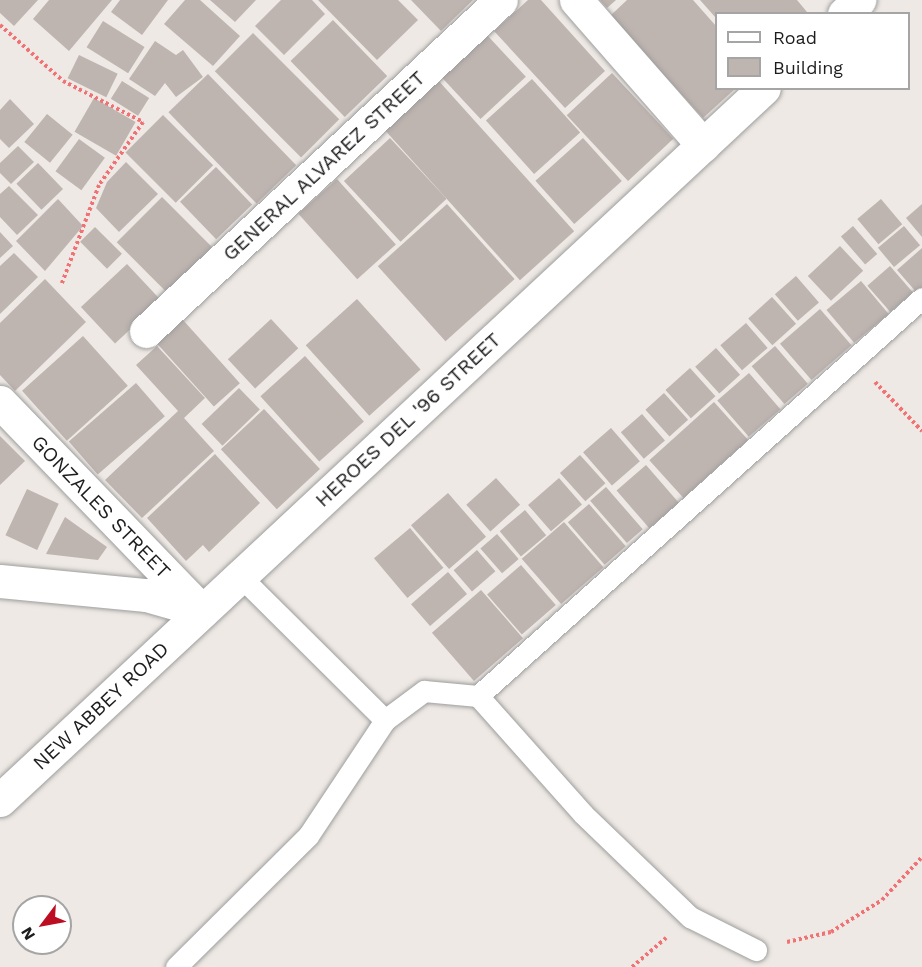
<!DOCTYPE html>
<style>
body{margin:0}
#map{position:relative;width:922px;height:967px;overflow:hidden;background:#eee9e4;font-family:"Work Sans",sans-serif}
div>[style]{position:absolute}
[style*='--x']{left:calc(var(--x)*1px);top:calc(var(--y)*1px);width:calc(var(--w)*1px);rotate:calc(var(--a)*1deg)}
.building>*{inset:0;background:#beb4b0;transform-origin:0 0}
.path>*{height:4px;margin-top:-2px;transform-origin:0;background:repeating-linear-gradient(90deg,#f07274 0 3px,transparent 0 6px)}
.roads{filter:drop-shadow(0 0 2px #9e9e9e) drop-shadow(0 0 2px #9e9e9e)}
.service>*{height:21px;margin:-10.5px;padding:0 10.5px;transform-origin:10.5px;border-radius:10.5px;background:#fff}
.minor>*{height:33px;margin:-16.5px;padding:0 16.5px;transform-origin:16.5px;border-radius:16.5px;background:#fff}
.tertiary>*{height:33px;margin:-16.5px;padding:0 16.5px;transform-origin:16.5px;border-radius:16.5px;background:#fff}
span{translate:-50% -50%;white-space:nowrap;text-align:center;line-height:1.15;-webkit-text-stroke:4.5px #fff;paint-order:stroke}
.street-label{font-size:20px;color:#1d1d1d}
.legend{position:absolute;left:715px;top:12px;width:195px;height:78px;box-sizing:border-box;background:#fff;border:2px solid #a5a5a5;margin:0;padding:8px 10px;list-style:none;font-size:18px;color:#1d1d1d}
.legend li{display:flex;align-items:center;gap:12px;height:30px}
.legend b{width:30px;border:2px solid #a5a5a5}
.north{position:absolute;left:12px;top:895px;width:60px;height:60px;box-sizing:border-box;background:#fff;border:2px solid #a5a5a5;border-radius:50%;rotate:238deg;font-size:16px;font-weight:700;line-height:24px;text-align:center;color:#1d1d1d}
.north::after{content:'';display:block;margin:auto;width:21px;height:27px;background:#bd0d23;clip-path:polygon(50% 0,100% 100%,50% 72%,0 100%)}
</style>
<div id="map">
<div class="building">
<i style="clip-path:polygon(0 0,38px 0,14px 26px,0 13px)"></i>
<i style="clip-path:polygon(49px 0,112px 0,69px 51px,33px 19px)"></i>
<i style="clip-path:polygon(120px 0,168px 0,142px 35px,111px 12px)"></i>
<i style="clip-path:polygon(185px 0,200px 0,240px 36px,213px 66px,164px 24px)"></i>
<i style="clip-path:polygon(210px 0,256px 0,235px 22px)"></i>
<i style="clip-path:polygon(281px 0,312px 0,325px 14px,284px 55px,255px 26px)"></i>
<i style="clip-path:polygon(318px 0,398px 0,418px 20px,377px 60px)"></i>
<i style="clip-path:polygon(411px 0,473px 0,441px 31px)"></i>
<i style="clip-path:polygon(528px 0,541px 0,605px 71px,565px 108px,494px 31px)"></i>
<i style="clip-path:polygon(600px 0,616px 0,607px 8px)"></i>
<i style="clip-path:polygon(627px 0,693px 0,716px 26px,716px 88px,736px 88px,703px 118px,610px 16px)"></i>
<i style="clip-path:polygon(700px 0,797px 0,807px 12px,716px 14px,716px 18px)"></i>
<i style="left:333px;top:20px;width:78px;height:59px;rotate:46deg"></i>
<i style="left:103px;top:21px;width:49px;height:31px;rotate:32deg"></i>
<i style="left:253px;top:33px;width:122px;height:54px;rotate:45deg"></i>
<i style="left:487px;top:35px;width:57px;height:62px;rotate:47deg"></i>
<i style="clip-path:polygon(155px 41px,176px 55px,183px 50px,203px 77px,176px 97px,165px 83px,155px 96px,129px 79px)"></i>
<i style="left:79px;top:55px;width:43px;height:26px;rotate:26deg"></i>
<i style="left:612px;top:73px;width:90px;height:62px;rotate:47deg"></i>
<i style="left:208px;top:74px;width:127px;height:55px;rotate:46deg"></i>
<i style="left:437px;top:79px;width:205px;height:73px;rotate:48deg"></i>
<i style="left:532px;top:79px;width:72px;height:62px;rotate:48deg"></i>
<i style="left:122px;top:81px;width:32px;height:21px;rotate:32deg"></i>
<i style="left:94px;top:98px;width:48px;height:39px;rotate:30deg"></i>
<i style="clip-path:polygon(10px 99px,34px 124px,9px 148px,0 139px,0 110px)"></i>
<i style="left:47px;top:114px;width:33px;height:36px;rotate:39deg"></i>
<i style="left:163px;top:115px;width:71px;height:53px;rotate:45deg"></i>
<i style="left:390px;top:138px;width:83px;height:63px;rotate:47deg"></i>
<i style="left:583px;top:138px;width:58px;height:64px;rotate:48deg"></i>
<i style="left:79px;top:139px;width:32px;height:40px;rotate:36deg"></i>
<i style="clip-path:polygon(18px 146px,34px 162px,11px 184px,0 173px,0 163px)"></i>
<i style="clip-path:polygon(126px 162px,158px 194px,119px 232px,96px 208px,107px 182px)"></i>
<i style="left:38px;top:163px;width:36px;height:30px;rotate:46deg"></i>
<i style="left:216px;top:167px;width:52px;height:50px;rotate:46deg"></i>
<i style="left:337px;top:179px;width:88px;height:52px;rotate:48deg"></i>
<i style="clip-path:polygon(9px 186px,38px 215px,17px 235px,0 217px,0 194px)"></i>
<i style="left:162px;top:197px;width:71px;height:64px;rotate:45deg"></i>
<i style="clip-path:polygon(58px 199px,83px 226px,45px 271px,16px 241px)"></i>
<i style="left:881px;top:199px;width:33px;height:31px;rotate:50deg"></i>
<i style="left:447px;top:204px;width:101px;height:93px;rotate:48deg"></i>
<i style="clip-path:polygon(922px 204px,922px 237px,906px 218px)"></i>
<i style="left:853px;top:226px;width:37px;height:16px;rotate:49deg"></i>
<i style="left:904px;top:226px;width:25px;height:34px;rotate:50deg"></i>
<i style="left:95px;top:227px;width:38px;height:21px;rotate:45deg"></i>
<i style="clip-path:polygon(0 232px,13px 246px,0 258px)"></i>
<i style="left:840px;top:246px;width:34px;height:44px;rotate:47deg"></i>
<i style="clip-path:polygon(922px 248px,922px 289px,917px 293px,897px 270px)"></i>
<i style="clip-path:polygon(14px 253px,38px 277px,0 314px,0 266px)"></i>
<i style="left:127px;top:264px;width:50px;height:63px;rotate:47deg"></i>
<i style="left:890px;top:266px;width:35px;height:30px;rotate:49deg"></i>
<i style="left:796px;top:276px;width:35px;height:28px;rotate:49deg"></i>
<i style="clip-path:polygon(45px 279px,86px 322px,15px 391px,0 375px,0 323px)"></i>
<i style="left:861px;top:281px;width:43px;height:45px;rotate:50deg"></i>
<i style="left:772px;top:297px;width:36px;height:32px;rotate:48deg"></i>
<i style="left:357px;top:299px;width:95px;height:69px;rotate:48deg"></i>
<i style="left:820px;top:309px;width:48px;height:53px;rotate:49deg"></i>
<i style="left:271px;top:319px;width:40px;height:59px;rotate:47deg"></i>
<i style="left:183px;top:320px;width:85px;height:35px;rotate:48deg"></i>
<i style="left:746px;top:323px;width:33px;height:34px;rotate:49deg"></i>
<i style="left:83px;top:336px;width:67px;height:82px;rotate:48deg"></i>
<i style="clip-path:polygon(157px 346px,205px 398px,184px 418px,214px 451px,142px 518px,105px 480px,178px 411px,136px 365px)"></i>
<i style="left:775px;top:346px;width:50px;height:31px;rotate:49deg"></i>
<i style="left:716px;top:348px;width:36px;height:28px;rotate:48deg"></i>
<i style="left:305px;top:356px;width:88px;height:60px;rotate:48deg"></i>
<i style="left:690px;top:368px;width:38px;height:33px;rotate:48deg"></i>
<i style="left:749px;top:373px;width:48px;height:42px;rotate:49deg"></i>
<i style="left:136px;top:383px;width:44px;height:89px;rotate:49deg"></i>
<i style="left:239px;top:388px;width:30px;height:52px;rotate:46deg"></i>
<i style="left:664px;top:393px;width:36px;height:25px;rotate:48deg"></i>
<i style="left:714px;top:402px;width:51px;height:87px;rotate:48deg"></i>
<i style="left:264px;top:409px;width:82px;height:59px;rotate:47deg"></i>
<i style="left:642px;top:414px;width:35px;height:28px;rotate:49deg"></i>
<i style="left:611px;top:428px;width:44px;height:37px;rotate:49deg"></i>
<i style="clip-path:polygon(0 436px,25px 461px,0 485px)"></i>
<i style="clip-path:polygon(215px 454px,260px 503px,209px 552px,203px 545px,186px 561px,147px 518px)"></i>
<i style="left:580px;top:455px;width:38px;height:27px;rotate:48deg"></i>
<i style="left:646px;top:465px;width:50px;height:39px;rotate:49deg"></i>
<i style="left:496px;top:478px;width:36px;height:40px;rotate:48deg"></i>
<i style="left:559px;top:478px;width:35px;height:41px;rotate:49deg"></i>
<i style="left:606px;top:487px;width:56px;height:21px;rotate:49deg"></i>
<i style="left:27px;top:489px;width:35px;height:51px;rotate:25deg"></i>
<i style="left:448px;top:493px;width:58px;height:49px;rotate:49deg"></i>
<i style="left:589px;top:504px;width:56px;height:28px;rotate:49deg"></i>
<i style="left:525px;top:510px;width:33px;height:33px;rotate:50deg"></i>
<i style="clip-path:polygon(65px 517px,107px 547px,98px 560px,46px 554px)"></i>
<i style="left:564px;top:522px;width:60px;height:56px;rotate:49deg"></i>
<i style="left:410px;top:528px;width:52px;height:47px;rotate:50deg"></i>
<i style="left:497px;top:534px;width:33px;height:22px;rotate:49deg"></i>
<i style="left:477px;top:550px;width:28px;height:31px;rotate:49deg"></i>
<i style="left:521px;top:565px;width:53px;height:45px;rotate:49deg"></i>
<i style="left:448px;top:572px;width:29px;height:49px;rotate:49deg"></i>
<i style="left:481px;top:590px;width:64px;height:65px;rotate:49deg"></i>
</div>
<div class="path">
<i style="--x:0;--y:25;--w:84;--a:41.6"></i>
<i style="--x:63;--y:81;--w:90;--a:27.1"></i>
<i style="--x:143;--y:122;--w:77;--a:124.9"></i>
<i style="--x:99;--y:185;--w:105;--a:110.7"></i>
<i style="--x:875;--y:382;--w:68;--a:46.2"></i>
<i style="--x:787;--y:942;--w:45;--a:-12.8"></i>
<i style="--x:831;--y:932;--w:60;--a:-32.1"></i>
<i style="--x:882;--y:900;--w:59;--a:-47.1"></i>
<i style="--x:632;--y:967;--w:45;--a:-40.5"></i>
</div>
<div class="roads">
<div class="service">
<i style="--x:241;--y:577;--w:203;--a:44.8"></i>
<i style="--x:478;--y:696;--w:596;--a:-41.87"></i>
<i style="--x:176;--y:967;--w:186;--a:-44.8"></i>
<i style="--x:308;--y:836;--w:139;--a:-56.4"></i>
<i style="--x:385;--y:720;--w:49;--a:-36.6"></i>
<i style="--x:424;--y:691;--w:54;--a:5.3"></i>
<i style="--x:478;--y:696;--w:158;--a:48.3"></i>
<i style="--x:583;--y:814;--w:149;--a:43.9"></i>
<i style="--x:690;--y:917;--w:74;--a:26.6"></i>
</div>
<div class="minor">
<i style="--x:576;--y:0;--w:193;--a:48.8"></i>
<i style="--x:146;--y:331;--w:485;--a:-43"></i>
<i style="--x:0;--y:402;--w:291;--a:46"></i>
</div>
<div class="tertiary">
<i style="--x:844;--y:14;--w:21;--a:-43"></i>
<i style="--x:0;--y:581;--w:147;--a:5.5"></i>
<i style="--x:146;--y:595;--w:58;--a:15.9"></i>
<i style="--x:0;--y:800;--w:1044;--a:-42.98"></i>
</div>
</div>
<div class="street-label">
<span style="left:324px;top:166px;rotate:-43deg">GENERAL ALVAREZ STREET</span>
<span style="left:408px;top:420px;rotate:-43deg">HEROES DEL '96 STREET</span>
<span style="left:101px;top:507px;rotate:46deg">GONZALES STREET</span>
<span style="left:101px;top:706px;rotate:-43deg">NEW ABBEY ROAD</span>
</div>
<ul class="legend">
<li><b style="height:8px;background:#fff"></b>Road</li>
<li><b style="height:16px;background:#beb4b0"></b>Building</li>
</ul>
<div class="north">N</div>
</div>
